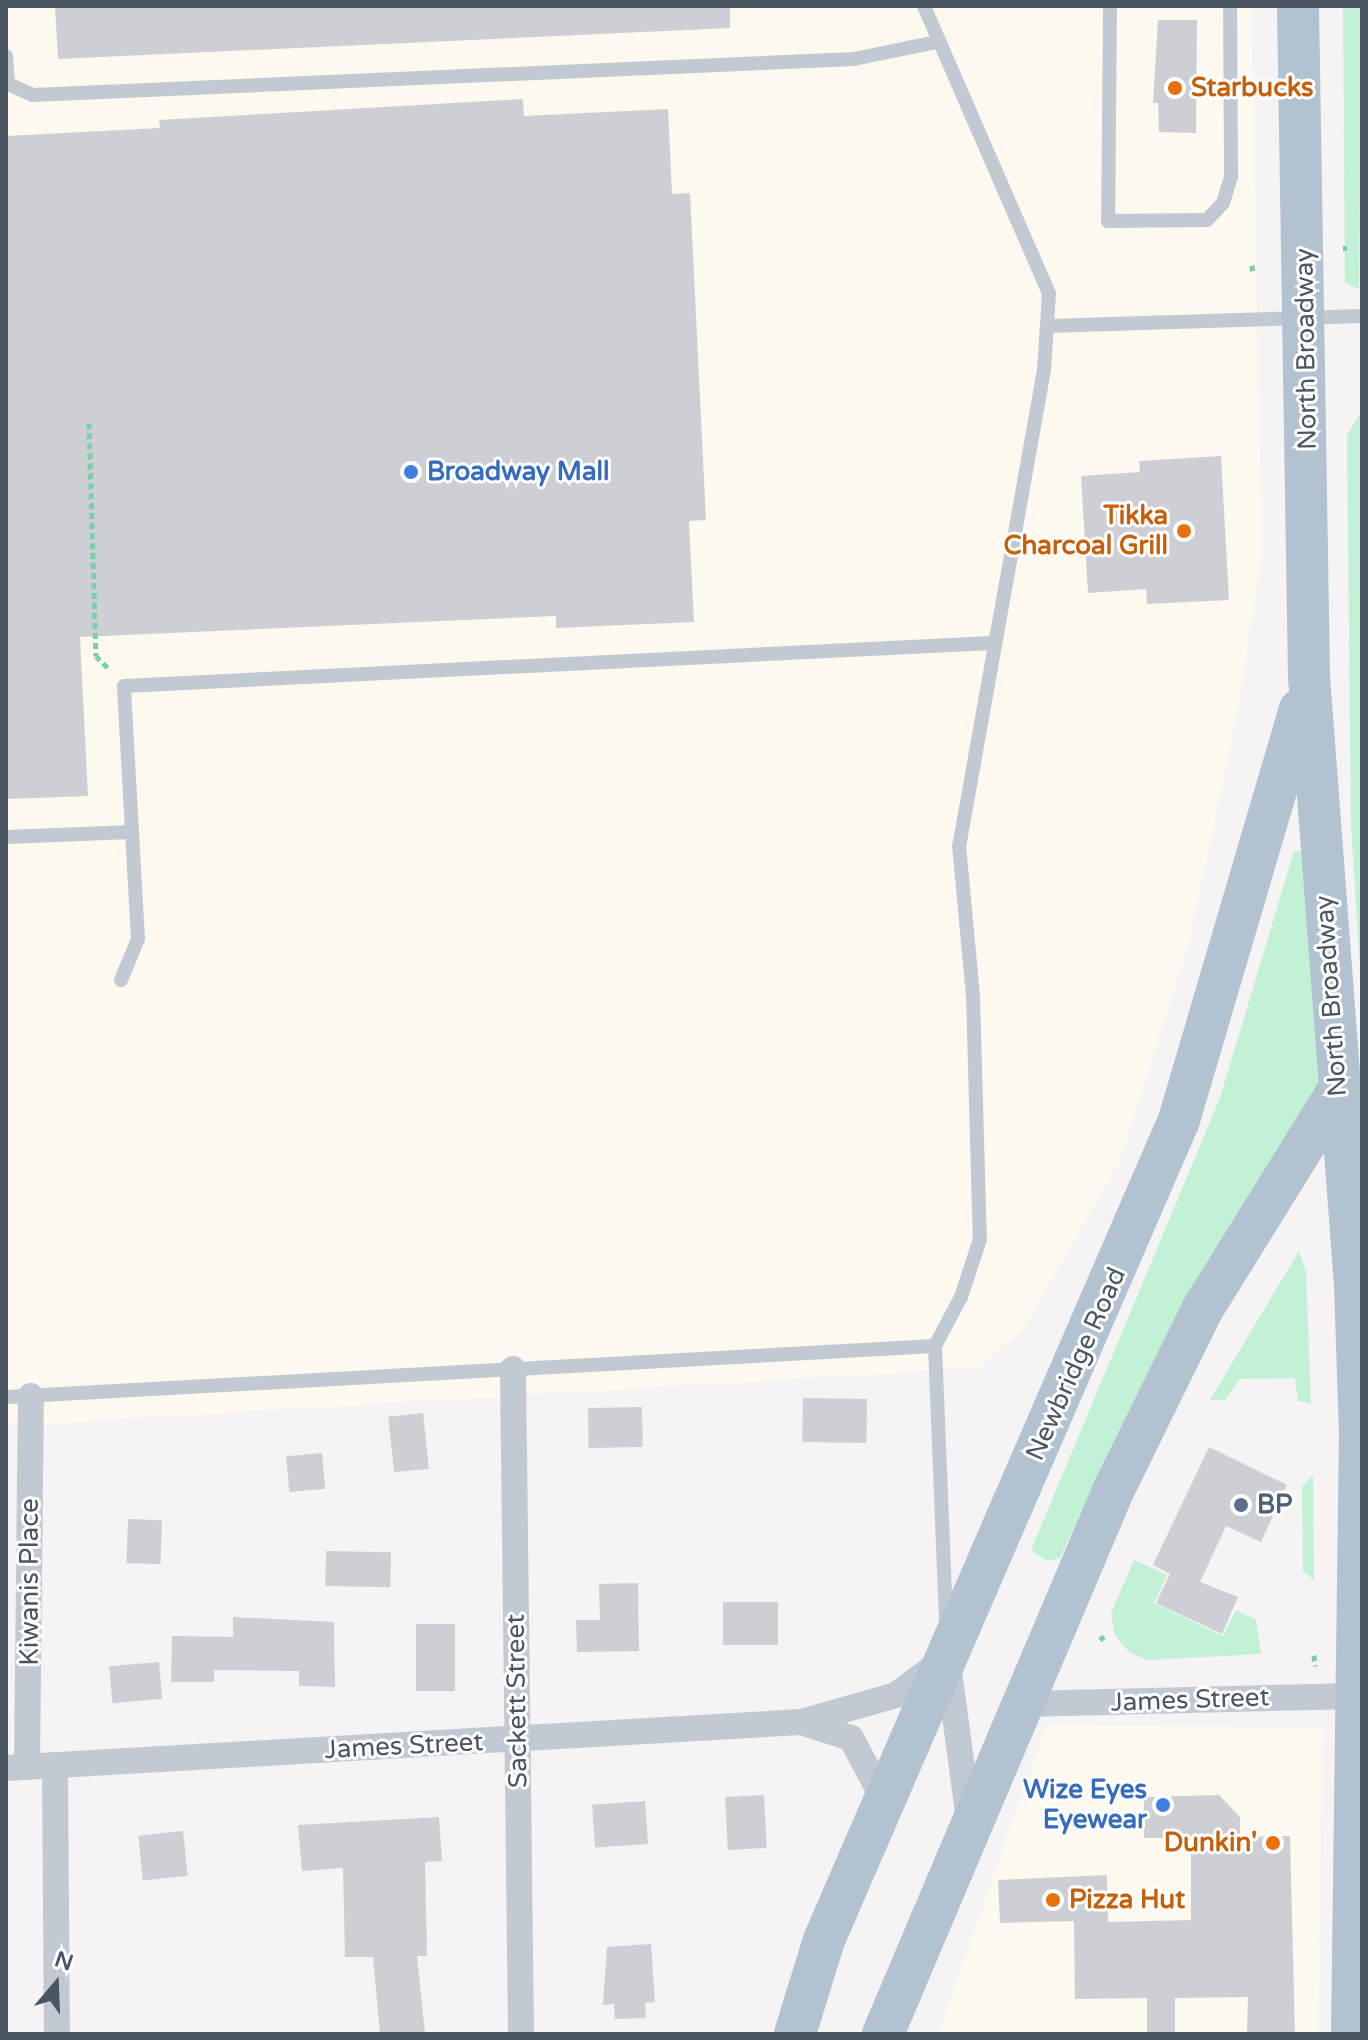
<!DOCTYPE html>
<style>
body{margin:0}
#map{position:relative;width:1368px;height:2040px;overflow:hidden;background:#f5f3f3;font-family:"Varela Round",sans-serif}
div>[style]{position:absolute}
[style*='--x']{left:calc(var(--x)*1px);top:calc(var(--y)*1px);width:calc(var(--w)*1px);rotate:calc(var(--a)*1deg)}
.commercial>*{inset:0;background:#fdf9ef}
.green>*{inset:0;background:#c3f1d5}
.building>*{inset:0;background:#cdcfd5;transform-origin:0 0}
.path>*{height:5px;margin-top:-2.5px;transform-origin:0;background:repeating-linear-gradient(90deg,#7ad0a6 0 6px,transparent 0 10px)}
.lane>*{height:14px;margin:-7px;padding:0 7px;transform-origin:7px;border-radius:7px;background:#c1cad2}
.street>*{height:26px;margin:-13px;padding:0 13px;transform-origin:13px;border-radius:13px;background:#c1cad2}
.primary>*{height:42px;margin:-21px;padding:0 21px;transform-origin:21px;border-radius:21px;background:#b3c2d1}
.dots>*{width:22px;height:22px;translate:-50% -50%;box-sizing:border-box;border:4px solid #fff;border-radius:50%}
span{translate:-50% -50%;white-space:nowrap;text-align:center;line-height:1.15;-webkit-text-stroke:6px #fff;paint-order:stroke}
.food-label{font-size:26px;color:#c56008;font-weight:700}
.left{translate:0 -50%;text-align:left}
.right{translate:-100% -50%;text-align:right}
.street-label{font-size:26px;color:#4a5661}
.shop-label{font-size:26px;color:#366cbe;font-weight:700}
.service-label{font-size:26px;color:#4e5e75;font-weight:700}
.frame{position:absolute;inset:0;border:8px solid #4a5661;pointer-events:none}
.north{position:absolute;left:16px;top:1944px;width:80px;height:80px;-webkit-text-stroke:6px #fff;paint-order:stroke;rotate:19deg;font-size:22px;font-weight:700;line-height:32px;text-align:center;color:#4a5661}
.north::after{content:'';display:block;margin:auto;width:28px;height:36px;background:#4a5661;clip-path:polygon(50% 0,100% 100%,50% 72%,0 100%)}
</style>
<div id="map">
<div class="commercial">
<i style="clip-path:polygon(6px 6px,1251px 6px,1262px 554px,1237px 716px,1188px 947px,1120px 1161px,1023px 1330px,978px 1368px,6px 1426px)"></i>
<i style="clip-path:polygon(1047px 1724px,1323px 1727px,1318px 2034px,938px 2034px)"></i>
</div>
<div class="green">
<i style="clip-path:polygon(1343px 6px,1362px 6px,1359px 289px,1345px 283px)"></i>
<i style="clip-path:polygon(1362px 411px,1362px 1001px,1351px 825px,1347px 435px)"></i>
<i style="clip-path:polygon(1294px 851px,1308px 851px,1325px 1075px,1103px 1466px,1060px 1558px,1046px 1561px,1031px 1550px,1220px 1098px)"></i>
<i style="clip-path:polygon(1299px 1251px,1306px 1272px,1311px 1404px,1298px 1401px,1295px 1378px,1240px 1379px,1225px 1400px,1210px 1400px)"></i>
<i style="clip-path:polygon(1313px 1475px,1314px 1580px,1303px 1571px,1302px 1487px)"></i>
<i style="clip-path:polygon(1134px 1560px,1167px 1575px,1154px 1603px,1223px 1636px,1236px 1610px,1256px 1620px,1261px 1654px,1148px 1660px,1129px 1652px,1115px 1635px,1111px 1613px)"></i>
</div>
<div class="building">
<i style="clip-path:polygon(55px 6px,730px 6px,730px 28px,58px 59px)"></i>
<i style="clip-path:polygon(1158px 20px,1197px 20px,1196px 133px,1159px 132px,1158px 103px,1153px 103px)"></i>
<i style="clip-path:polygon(523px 99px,524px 116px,668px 109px,672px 194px,690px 193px,706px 520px,689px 521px,694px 622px,556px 628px,556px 616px,80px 637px,88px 796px,6px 799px,6px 136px,160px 128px,159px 120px)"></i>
<i style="clip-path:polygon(1221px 456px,1229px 600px,1147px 604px,1146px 589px,1088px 593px,1081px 476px,1140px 472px,1139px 461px)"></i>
<i style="left:803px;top:1398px;width:64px;height:44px;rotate:1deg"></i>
<i style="left:642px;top:1407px;width:40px;height:54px;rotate:89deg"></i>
<i style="left:423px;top:1413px;width:56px;height:35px;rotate:84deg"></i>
<i style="clip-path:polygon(1209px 1447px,1287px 1485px,1261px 1542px,1226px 1526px,1200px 1582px,1238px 1597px,1222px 1634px,1156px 1603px,1170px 1574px,1153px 1565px)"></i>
<i style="left:322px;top:1453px;width:36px;height:36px;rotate:85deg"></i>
<i style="left:128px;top:1519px;width:34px;height:44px;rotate:2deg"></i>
<i style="left:326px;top:1551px;width:65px;height:35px;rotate:1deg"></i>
<i style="clip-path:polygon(638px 1583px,639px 1651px,577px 1652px,576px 1620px,600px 1620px,599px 1584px)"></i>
<i style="left:723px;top:1602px;width:55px;height:43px"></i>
<i style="clip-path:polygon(233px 1617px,334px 1622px,335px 1687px,299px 1686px,299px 1671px,214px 1670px,214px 1682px,171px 1682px,172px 1636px,233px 1637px)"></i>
<i style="left:416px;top:1624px;width:39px;height:67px"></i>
<i style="left:159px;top:1662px;width:37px;height:50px;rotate:85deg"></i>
<i style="left:764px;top:1795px;width:53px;height:39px;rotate:87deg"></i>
<i style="clip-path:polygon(1219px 1795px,1240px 1817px,1240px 1837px,1290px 1836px,1295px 2034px,1247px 2034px,1248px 1997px,1175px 1998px,1175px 2034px,1147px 2034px,1147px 1998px,1075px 1999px,1074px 1921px,1000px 1923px,998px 1880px,1107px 1875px,1108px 1922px,1191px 1920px,1191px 1838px,1144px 1838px,1144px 1797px)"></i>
<i style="left:645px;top:1801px;width:43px;height:53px;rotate:86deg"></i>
<i style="clip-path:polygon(439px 1817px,442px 1861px,425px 1862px,427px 1956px,417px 1956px,425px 2034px,380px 2034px,373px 1957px,345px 1957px,343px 1868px,302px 1871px,298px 1825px)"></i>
<i style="left:183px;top:1831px;width:45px;height:45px;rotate:84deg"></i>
<i style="clip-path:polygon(651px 1944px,655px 2002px,645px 2003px,646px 2018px,615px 2019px,614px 2004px,603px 2005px,607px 1947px)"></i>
</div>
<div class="path">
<i style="--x:1343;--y:248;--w:4;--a:0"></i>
<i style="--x:1252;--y:265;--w:9;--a:84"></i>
<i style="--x:89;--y:423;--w:233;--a:88.3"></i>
<i style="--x:96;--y:656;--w:20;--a:45"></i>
<i style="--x:1100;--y:1640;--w:6;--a:-45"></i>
<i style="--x:1314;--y:1655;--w:11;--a:85"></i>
</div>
<div class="lane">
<i style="--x:924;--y:6;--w:313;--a:66.5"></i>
<i style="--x:1049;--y:293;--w:77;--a:93.7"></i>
<i style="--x:1044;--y:370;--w:483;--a:100.1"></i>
<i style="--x:959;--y:845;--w:151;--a:84.7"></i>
<i style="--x:973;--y:995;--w:244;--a:88.4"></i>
<i style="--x:980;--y:1239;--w:61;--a:108.1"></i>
<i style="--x:961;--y:1297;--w:55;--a:118"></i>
<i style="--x:935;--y:1346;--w:279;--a:87.7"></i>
<i style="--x:1110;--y:6;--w:215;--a:90.5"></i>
<i style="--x:1108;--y:221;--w:99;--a:-0.6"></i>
<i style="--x:1207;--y:220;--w:23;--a:-47"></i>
<i style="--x:1223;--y:203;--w:28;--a:-73"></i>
<i style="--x:1231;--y:176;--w:170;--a:-90.3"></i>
<i style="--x:6;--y:56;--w:28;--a:86"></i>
<i style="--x:8;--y:84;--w:27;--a:24"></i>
<i style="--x:33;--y:95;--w:822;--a:-2.51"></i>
<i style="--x:854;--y:59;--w:85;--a:-11.6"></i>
<i style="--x:1047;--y:326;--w:315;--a:-1.8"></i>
<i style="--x:6;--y:837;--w:126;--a:-2.3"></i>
<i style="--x:121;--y:980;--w:44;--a:-67.5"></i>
<i style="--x:138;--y:939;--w:253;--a:-93.2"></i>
<i style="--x:124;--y:686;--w:869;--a:-2.84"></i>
<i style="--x:6;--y:1397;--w:930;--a:-3.14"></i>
</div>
<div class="street">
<i style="--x:513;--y:1369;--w:665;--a:89.31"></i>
<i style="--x:1025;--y:1704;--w:331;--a:-1.4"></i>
<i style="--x:801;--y:1722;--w:52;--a:17.7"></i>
<i style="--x:851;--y:1738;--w:72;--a:62"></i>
<i style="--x:55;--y:1765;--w:269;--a:89.6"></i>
<i style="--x:27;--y:1767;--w:371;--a:-89.4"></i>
<i style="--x:6;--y:1768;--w:796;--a:-3.31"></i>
<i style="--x:801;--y:1722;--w:99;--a:-15.9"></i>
<i style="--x:896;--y:1695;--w:64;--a:-36.7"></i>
<i style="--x:947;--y:1657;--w:164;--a:82.3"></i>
</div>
<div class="primary">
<i style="--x:1298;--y:6;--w:671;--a:89.06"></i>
<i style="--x:1309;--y:677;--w:609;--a:85.67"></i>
<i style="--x:1355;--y:1284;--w:147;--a:88.1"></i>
<i style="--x:1360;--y:1431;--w:603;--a:90.76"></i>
<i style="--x:795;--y:2034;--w:98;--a:-72.9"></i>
<i style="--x:824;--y:1940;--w:894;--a:-66.59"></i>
<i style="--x:1179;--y:1120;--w:428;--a:-73.6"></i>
<i style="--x:883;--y:2034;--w:590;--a:-67.04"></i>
<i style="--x:1113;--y:1491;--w:202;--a:-63.8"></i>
<i style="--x:1202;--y:1310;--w:264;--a:-58.2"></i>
</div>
<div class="dots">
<i style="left:1175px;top:88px;background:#e8710a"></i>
<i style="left:411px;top:472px;background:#3f7fe0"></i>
<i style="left:1184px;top:531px;background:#e8710a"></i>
<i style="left:1241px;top:1505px;background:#5c6f8a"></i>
<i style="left:1163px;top:1805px;background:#3f7fe0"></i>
<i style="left:1273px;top:1843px;background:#e8710a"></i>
<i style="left:1053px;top:1900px;background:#e8710a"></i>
</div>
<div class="food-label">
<span class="left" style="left:1191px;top:88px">Starbucks</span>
<span class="right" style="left:1168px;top:531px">Tikka<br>Charcoal Grill</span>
<span class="right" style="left:1257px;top:1843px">Dunkin'</span>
<span class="left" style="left:1069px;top:1900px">Pizza Hut</span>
</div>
<div class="street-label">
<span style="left:1306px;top:349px;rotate:-91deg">North Broadway</span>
<span style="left:1331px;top:996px;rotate:-94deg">North Broadway</span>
<span style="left:1076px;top:1364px;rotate:-66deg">Newbridge Road</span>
<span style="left:30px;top:1582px;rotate:-90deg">Kiwanis Place</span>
<span style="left:1190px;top:1700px;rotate:-2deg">James Street</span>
<span style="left:517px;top:1701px;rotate:-91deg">Sackett Street</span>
<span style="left:404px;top:1746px;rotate:-3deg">James Street</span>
</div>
<div class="shop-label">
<span class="left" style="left:427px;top:472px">Broadway Mall</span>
<span class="right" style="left:1147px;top:1805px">Wize Eyes<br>Eyewear</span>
</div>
<div class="service-label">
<span class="left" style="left:1257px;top:1505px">BP</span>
</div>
<div class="frame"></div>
<div class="north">N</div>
</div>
